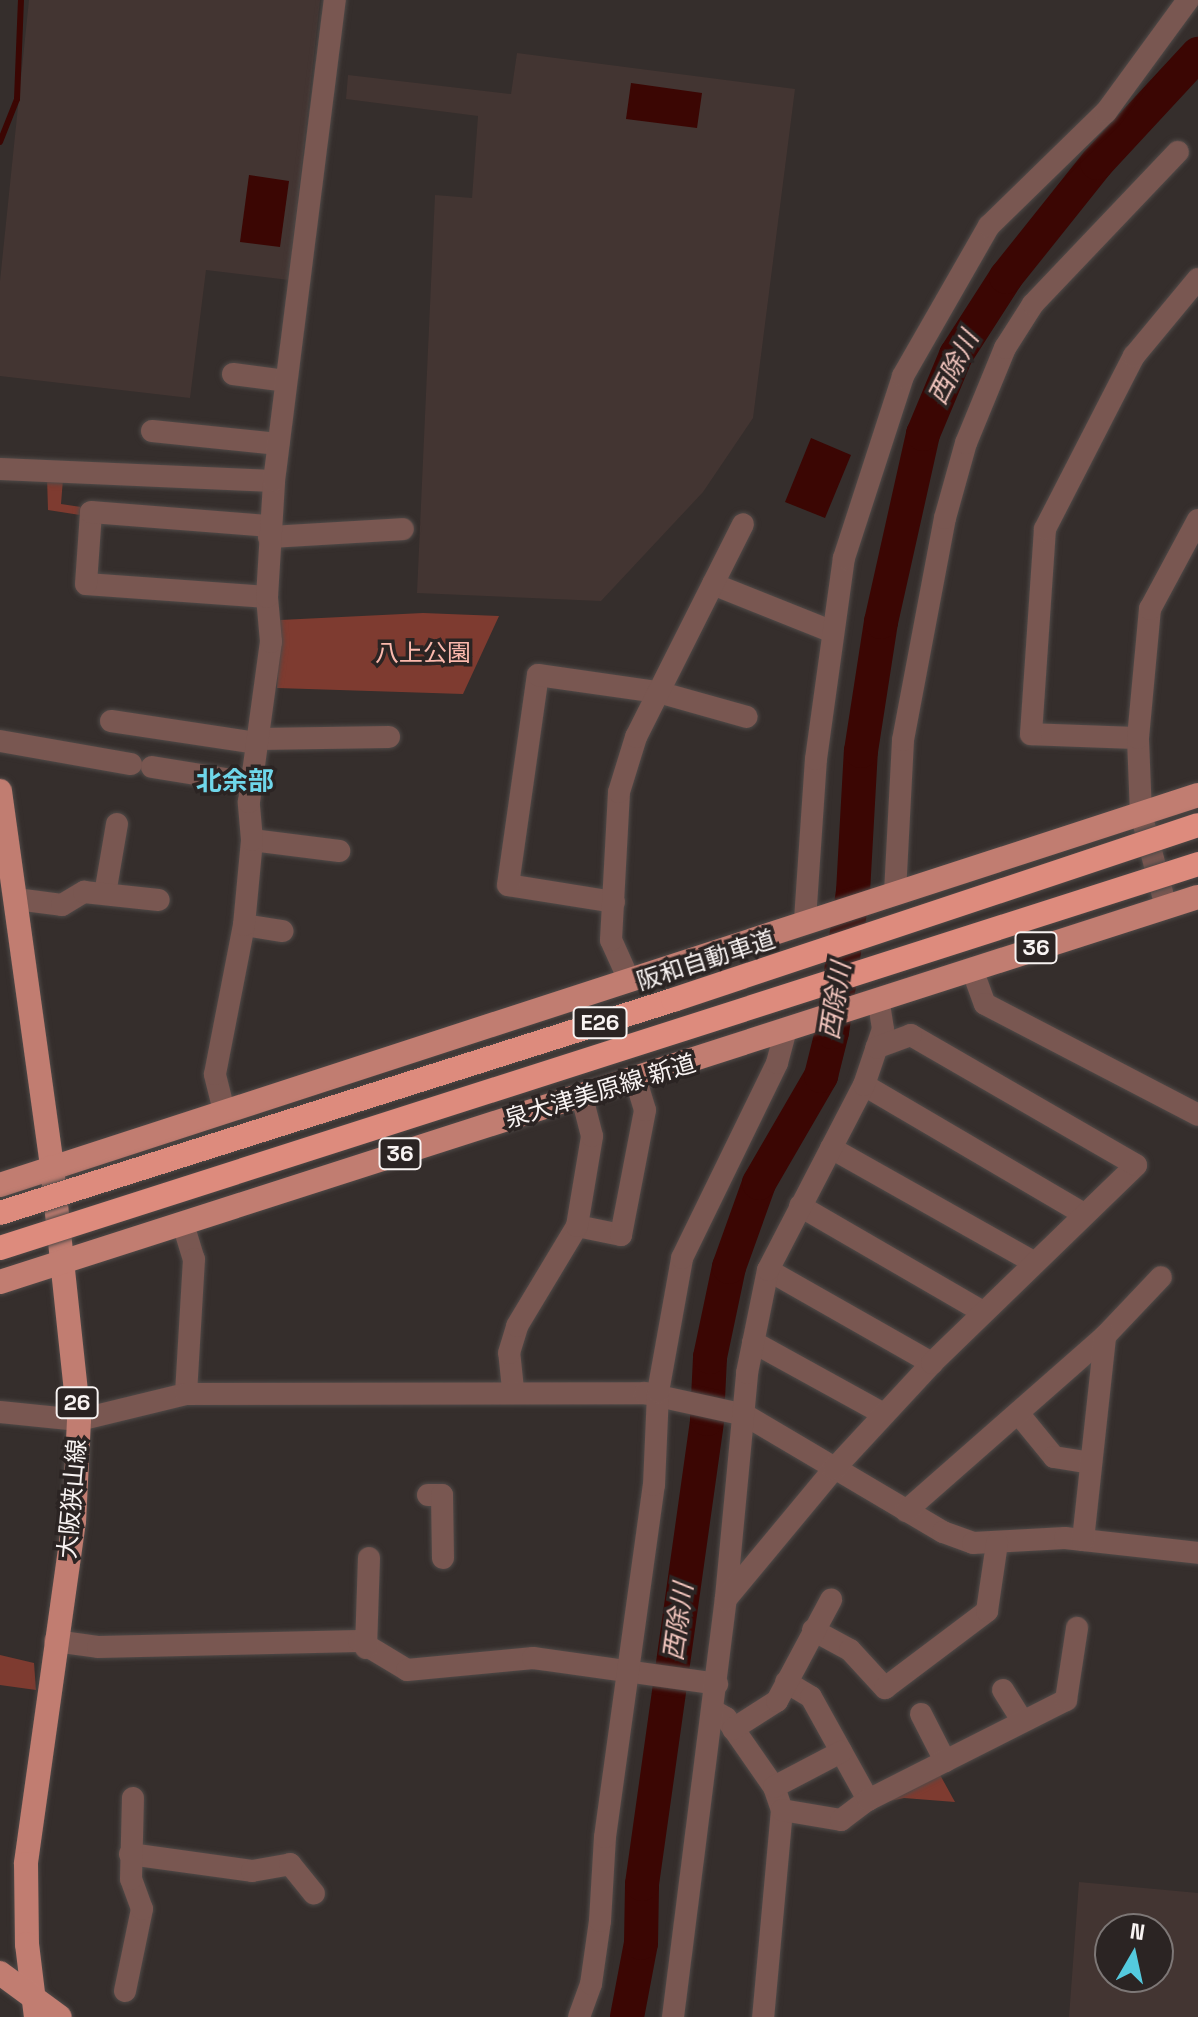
<!DOCTYPE html>
<html>
<head>
<meta charset="utf-8">
<style>
  body { margin:0 }
  #map { position:relative; width:1198px; height:2017px; overflow:hidden; background:#352e2c; font-family:"Space Grotesk","Noto Sans JP",sans-serif }
  div>[style] { position:absolute }
  .built>* { inset:0; background:#433532 }
  .green>* { inset:0; background:#7e3b30 }
  .water>* { inset:0; background:#3b0603 }
  .stream>* { height:6px; margin:-3px; padding:0 3px; transform-origin:3px; border-radius:3px; background:#3b0603 }
  .river>* { height:34px; margin:-17px; padding:0 17px; transform-origin:17px; border-radius:17px; background:#3b0603 }
  .roads { filter:drop-shadow(0 0 2px #504a48) drop-shadow(0 0 2px #504a48) }
  .minor>* { height:22px; margin:-11px; padding:0 11px; transform-origin:11px; border-radius:11px; background:#795751 }
  .primary>* { height:24px; margin:-12px; padding:0 12px; transform-origin:12px; border-radius:12px; background:#c17d71 }
  .bridges { filter:drop-shadow(0 0 2px #504a48) drop-shadow(0 0 2px #504a48) }
  .motorway-bridge>* { height:24px; margin:-12px; padding:0 12px; transform-origin:12px; border-radius:12px; background:#dd8b7d }
  span { translate:-50% -50%; white-space:nowrap; text-align:center; line-height:1.15; -webkit-text-stroke:7px #2b2423; paint-order:stroke }
  .shield-label span { padding:2px 6px; background:#2b2423; border:2px solid; border-radius:6px; -webkit-text-stroke-width:0 }
  .shield-label { font-size:22px; color:#f8f3f2; font-weight:700 }
  .park-label { font-size:24px; color:#fbb9ad }
  .street-label { font-size:24px; color:#f8f3f2 }
  .water-label { font-size:26px; color:#f2c5bd; font-style:italic }
  .neighbourhood-label { font-size:26px; color:#6fd7ea; font-weight:700 }
  .north { position:absolute; left:1094px; top:1913px; width:80px; height:80px; box-sizing:border-box; background:#2b2423; border:2px solid #7d7776; border-radius:50%; rotate:9deg; font-size:22px; font-weight:700; line-height:32px; text-align:center; color:#f8f3f2 }
  .north::after { content:''; display:block; margin:auto; width:28px; height:36px; background:#54cade; clip-path:polygon(50% 0,100% 100%,50% 72%,0 100%) }
</style>
</head>
<body>
<div id="map">
  <div class="built">
    <div style="clip-path:polygon(29px 0,320px 0,289px 280px,206px 270px,190px 398px,0 376px,0 281px)"></div>
    <div style="clip-path:polygon(517px 53px,795px 89px,753px 418px,703px 492px,601px 601px,417px 593px,435px 195px,472px 198px,478px 116px,346px 99px,348px 75px,511px 94px)"></div>
    <div style="clip-path:polygon(evenodd,1079px 1882px,1198px 1893px,1198px 2017px,1069px 2017px,1079px 1882px,1110px 1929px,1158px 1929px,1158px 1977px,1110px 1977px,1110px 1929px)"></div>
  </div>
  <div class="green">
    <div style="clip-path:polygon(47px 477px,63px 479px,61px 504px,81px 507px,80px 515px,48px 510px)"></div>
    <div style="clip-path:polygon(423px 613px,499px 616px,463px 694px,277px 688px,280px 620px)"></div>
    <div style="clip-path:polygon(0 1655px,34px 1663px,36px 1690px,0 1685px)"></div>
    <div style="clip-path:polygon(939px 1773px,955px 1802px,904px 1798px,885px 1802px)"></div>
  </div>
  <div class="water">
    <div style="clip-path:polygon(631px 83px,702px 93px,697px 128px,626px 119px)"></div>
    <div style="clip-path:polygon(249px 175px,289px 181px,280px 247px,240px 242px)"></div>
    <div style="clip-path:polygon(811px 438px,851px 455px,825px 518px,785px 502px)"></div>
  </div>
  <div class="stream">
    <div style="left:0;top:142px;width:46px;rotate:-68.4deg"></div>
    <div style="left:17px;top:99px;width:99px;rotate:-87.7deg"></div>
  </div>
  <div class="river">
    <div style="left:627px;top:2017px;width:75px;rotate:-79.3deg"></div>
    <div style="left:641px;top:1943px;width:59px;rotate:-89deg"></div>
    <div style="left:642px;top:1884px;width:470px;rotate:-82deg"></div>
    <div style="left:707px;top:1419px;width:62px;rotate:-87.2deg"></div>
    <div style="left:710px;top:1357px;width:92px;rotate:-78.1deg"></div>
    <div style="left:729px;top:1267px;width:89px;rotate:-70.3deg"></div>
    <div style="left:759px;top:1183px;width:124px;rotate:-59.9deg"></div>
    <div style="left:821px;top:1076px;width:45px;rotate:-76deg"></div>
    <div style="left:832px;top:1032px;width:142px;rotate:-81.5deg"></div>
    <div style="left:853px;top:892px;width:141px;rotate:-86.8deg"></div>
    <div style="left:861px;top:751px;width:131px;rotate:-81.2deg"></div>
    <div style="left:881px;top:622px;width:193px;rotate:-77.4deg"></div>
    <div style="left:923px;top:434px;width:86px;rotate:-67.3deg"></div>
    <div style="left:956px;top:355px;width:93px;rotate:-57.3deg"></div>
    <div style="left:1006px;top:277px;width:146px;rotate:-51.4deg"></div>
    <div style="left:1097px;top:163px;width:149px;rotate:-47.2deg"></div>
  </div>
  <div class="roads">
    <div class="minor">
      <div style="left:233px;top:374px;width:53px;rotate:7.5deg"></div>
      <div style="left:152px;top:431px;width:127px;rotate:5.9deg"></div>
      <div style="left:0;top:469px;width:274px;rotate:2.5deg"></div>
      <div style="left:269px;top:537px;width:134px;rotate:-3.4deg"></div>
      <div style="left:713px;top:584px;width:129px;rotate:21.8deg"></div>
      <div style="left:267px;top:597px;width:181px;rotate:-175.9deg"></div>
      <div style="left:86px;top:584px;width:72px;rotate:-86deg"></div>
      <div style="left:91px;top:512px;width:180px;rotate:4.5deg"></div>
      <div style="left:111px;top:721px;width:148px;rotate:8.6deg"></div>
      <div style="left:1138px;top:738px;width:107px;rotate:-177.9deg"></div>
      <div style="left:1031px;top:734px;width:205px;rotate:-86.1deg"></div>
      <div style="left:1045px;top:529px;width:195px;rotate:-62.8deg"></div>
      <div style="left:1134px;top:356px;width:100px;rotate:-50.3deg"></div>
      <div style="left:258px;top:739px;width:131px;rotate:-0.9deg"></div>
      <div style="left:0;top:741px;width:133px;rotate:10deg"></div>
      <div style="left:152px;top:767px;width:100px;rotate:9.2deg"></div>
      <div style="left:252px;top:840px;width:88px;rotate:7.2deg"></div>
      <div style="left:895px;top:893px;width:153px;rotate:-87deg"></div>
      <div style="left:903px;top:740px;width:226px;rotate:-79.3deg"></div>
      <div style="left:945px;top:518px;width:78px;rotate:-74.4deg"></div>
      <div style="left:966px;top:443px;width:103px;rotate:-67.7deg"></div>
      <div style="left:1005px;top:348px;width:52px;rotate:-57.5deg"></div>
      <div style="left:1033px;top:304px;width:210px;rotate:-46.4deg"></div>
      <div style="left:105px;top:894px;width:71px;rotate:-80.3deg"></div>
      <div style="left:16px;top:899px;width:46px;rotate:7.4deg"></div>
      <div style="left:62px;top:905px;width:26px;rotate:-31deg"></div>
      <div style="left:84px;top:892px;width:75px;rotate:6.1deg"></div>
      <div style="left:614px;top:902px;width:107px;rotate:-170.9deg"></div>
      <div style="left:508px;top:885px;width:212px;rotate:-81.9deg"></div>
      <div style="left:538px;top:675px;width:121px;rotate:8.1deg"></div>
      <div style="left:658px;top:692px;width:92px;rotate:15.7deg"></div>
      <div style="left:1166px;top:907px;width:96px;rotate:-105deg"></div>
      <div style="left:1141px;top:814px;width:76px;rotate:-92.3deg"></div>
      <div style="left:1138px;top:738px;width:130px;rotate:-84.7deg"></div>
      <div style="left:1150px;top:609px;width:101px;rotate:-61.7deg"></div>
      <div style="left:805px;top:920px;width:161px;rotate:-86.1deg"></div>
      <div style="left:816px;top:759px;width:203px;rotate:-82.1deg"></div>
      <div style="left:844px;top:558px;width:191px;rotate:-72deg"></div>
      <div style="left:903px;top:376px;width:173px;rotate:-60.2deg"></div>
      <div style="left:989px;top:226px;width:163px;rotate:-44.3deg"></div>
      <div style="left:1106px;top:112px;width:139px;rotate:-53.8deg"></div>
      <div style="left:244px;top:925px;width:39px;rotate:9deg"></div>
      <div style="left:972px;top:969px;width:37px;rotate:70deg"></div>
      <div style="left:985px;top:1004px;width:240px;rotate:27.5deg"></div>
      <div style="left:629px;top:980px;width:44px;rotate:-114.2deg"></div>
      <div style="left:611px;top:940px;width:148px;rotate:-86.9deg"></div>
      <div style="left:619px;top:792px;width:58px;rotate:-72.8deg"></div>
      <div style="left:636px;top:737px;width:238px;rotate:-63.3deg"></div>
      <div style="left:864px;top:1085px;width:255px;rotate:30.4deg"></div>
      <div style="left:224px;top:1111px;width:38px;rotate:-104deg"></div>
      <div style="left:215px;top:1074px;width:152px;rotate:-79deg"></div>
      <div style="left:244px;top:925px;width:85px;rotate:-84.6deg"></div>
      <div style="left:252px;top:840px;width:38px;rotate:-95deg"></div>
      <div style="left:249px;top:802px;width:162px;rotate:-82.2deg"></div>
      <div style="left:271px;top:642px;width:45px;rotate:-95.1deg"></div>
      <div style="left:267px;top:597px;width:116px;rotate:-86.5deg"></div>
      <div style="left:274px;top:481px;width:485px;rotate:-82.8deg"></div>
      <div style="left:831px;top:1148px;width:232px;rotate:29.4deg"></div>
      <div style="left:800px;top:1206px;width:211px;rotate:30.1deg"></div>
      <div style="left:183px;top:1224px;width:37px;rotate:73deg"></div>
      <div style="left:194px;top:1259px;width:135px;rotate:93.4deg"></div>
      <div style="left:577px;top:1226px;width:45px;rotate:11.6deg"></div>
      <div style="left:621px;top:1235px;width:127px;rotate:-79.1deg"></div>
      <div style="left:645px;top:1110px;width:31px;rotate:-107deg"></div>
      <div style="left:768px;top:1270px;width:189px;rotate:29.6deg"></div>
      <div style="left:753px;top:1342px;width:149px;rotate:28.8deg"></div>
      <div style="left:513px;top:1389px;width:36px;rotate:-96deg"></div>
      <div style="left:509px;top:1353px;width:28px;rotate:-73deg"></div>
      <div style="left:517px;top:1326px;width:117px;rotate:-59deg"></div>
      <div style="left:577px;top:1226px;width:91px;rotate:-80.5deg"></div>
      <div style="left:592px;top:1136px;width:40px;rotate:-104.4deg"></div>
      <div style="left:0;top:1412px;width:79px;rotate:5.8deg"></div>
      <div style="left:79px;top:1420px;width:110px;rotate:-13.7deg"></div>
      <div style="left:186px;top:1394px;width:459px;rotate:-0.1deg"></div>
      <div style="left:645px;top:1393px;width:102px;rotate:12.4deg"></div>
      <div style="left:745px;top:1415px;width:230px;rotate:30.6deg"></div>
      <div style="left:943px;top:1532px;width:32px;rotate:20deg"></div>
      <div style="left:973px;top:1543px;width:92px;rotate:-3.1deg"></div>
      <div style="left:1065px;top:1538px;width:134px;rotate:6.4deg"></div>
      <div style="left:1018px;top:1413px;width:57px;rotate:50.7deg"></div>
      <div style="left:1054px;top:1457px;width:37px;rotate:9deg"></div>
      <div style="left:428px;top:1495px;width:14px"></div>
      <div style="left:442px;top:1495px;width:63px;rotate:89.1deg"></div>
      <div style="left:906px;top:1511px;width:265px;rotate:-41.3deg"></div>
      <div style="left:1105px;top:1336px;width:81px;rotate:-46.5deg"></div>
      <div style="left:1083px;top:1540px;width:205px;rotate:-83.8deg"></div>
      <div style="left:726px;top:1597px;width:225px;rotate:-84.6deg"></div>
      <div style="left:747px;top:1373px;width:105px;rotate:-78.5deg"></div>
      <div style="left:768px;top:1270px;width:208px;rotate:-62.6deg"></div>
      <div style="left:864px;top:1085px;width:59px;rotate:-71.3deg"></div>
      <div style="left:883px;top:1029px;width:30px;rotate:-99deg"></div>
      <div style="left:813px;top:1630px;width:42px;rotate:28.4deg"></div>
      <div style="left:850px;top:1650px;width:52px;rotate:47.4deg"></div>
      <div style="left:885px;top:1688px;width:128px;rotate:-37deg"></div>
      <div style="left:987px;top:1611px;width:69px;rotate:-81.6deg"></div>
      <div style="left:55px;top:1641px;width:43px;rotate:7.9deg"></div>
      <div style="left:98px;top:1647px;width:261px;rotate:-1.3deg"></div>
      <div style="left:359px;top:1641px;width:56px;rotate:31.1deg"></div>
      <div style="left:407px;top:1670px;width:127px;rotate:-5.4deg"></div>
      <div style="left:533px;top:1658px;width:186px;rotate:8deg"></div>
      <div style="left:366px;top:1648px;width:90px;rotate:-88.1deg"></div>
      <div style="left:786px;top:1682px;width:29px;rotate:31deg"></div>
      <div style="left:811px;top:1697px;width:118px;rotate:61deg"></div>
      <div style="left:1003px;top:1690px;width:36px;rotate:58deg"></div>
      <div style="left:714px;top:1711px;width:14px;rotate:30deg"></div>
      <div style="left:726px;top:1718px;width:84px;rotate:55.2deg"></div>
      <div style="left:774px;top:1787px;width:24px;rotate:71deg"></div>
      <div style="left:782px;top:1810px;width:208px;rotate:95.2deg"></div>
      <div style="left:921px;top:1714px;width:53px;rotate:62.9deg"></div>
      <div style="left:733px;top:1729px;width:52px;rotate:-32.5deg"></div>
      <div style="left:777px;top:1701px;width:115px;rotate:-61.9deg"></div>
      <div style="left:774px;top:1787px;width:76px;rotate:-27.6deg"></div>
      <div style="left:782px;top:1810px;width:60px;rotate:9.6deg"></div>
      <div style="left:841px;top:1820px;width:34px;rotate:-37deg"></div>
      <div style="left:868px;top:1800px;width:222px;rotate:-26.8deg"></div>
      <div style="left:1066px;top:1700px;width:73px;rotate:-81.3deg"></div>
      <div style="left:130px;top:1854px;width:123px;rotate:7.9deg"></div>
      <div style="left:252px;top:1871px;width:39px;rotate:-10deg"></div>
      <div style="left:290px;top:1864px;width:38px;rotate:51deg"></div>
      <div style="left:125px;top:1991px;width:84px;rotate:-78.3deg"></div>
      <div style="left:142px;top:1909px;width:32px;rotate:-110deg"></div>
      <div style="left:131px;top:1879px;width:81px;rotate:-88.6deg"></div>
      <div style="left:579px;top:2017px;width:35px;rotate:-70deg"></div>
      <div style="left:591px;top:1984px;width:64px;rotate:-81.9deg"></div>
      <div style="left:600px;top:1921px;width:84px;rotate:-86.6deg"></div>
      <div style="left:605px;top:1837px;width:355px;rotate:-82.1deg"></div>
      <div style="left:654px;top:1485px;width:93px;rotate:-87.5deg"></div>
      <div style="left:658px;top:1392px;width:136px;rotate:-79.8deg"></div>
      <div style="left:682px;top:1258px;width:217px;rotate:-64deg"></div>
      <div style="left:777px;top:1063px;width:34px;rotate:-75deg"></div>
      <div style="left:673px;top:2017px;width:421px;rotate:-82.8deg"></div>
      <div style="left:726px;top:1599px;width:169px;rotate:-50.3deg"></div>
      <div style="left:834px;top:1469px;width:144px;rotate:-47.2deg"></div>
      <div style="left:932px;top:1363px;width:284px;rotate:-44.1deg"></div>
      <div style="left:1136px;top:1165px;width:260px;rotate:-150deg"></div>
      <div style="left:911px;top:1035px;width:37px;rotate:160deg"></div>
    </div>
    <div class="primary">
      <div style="left:0;top:791px;width:380px;rotate:82.1deg"></div>
      <div style="left:52px;top:1167px;width:254px;rotate:83.9deg"></div>
      <div style="left:79px;top:1420px;width:101px;rotate:92.8deg"></div>
      <div style="left:74px;top:1521px;width:346px;rotate:98deg"></div>
      <div style="left:26px;top:1864px;width:80px;rotate:89.3deg"></div>
      <div style="left:27px;top:1944px;width:74px;rotate:83deg"></div>
      <div style="left:0;top:1185px;width:1260px;rotate:-18.03deg"></div>
      <div style="left:0;top:1282px;width:1258px;rotate:-17.82deg"></div>
      <div style="left:0;top:1973px;width:74px;rotate:36.3deg"></div>
    </div>
  </div>
  <div class="bridges">
    <div class="motorway-bridge">
      <div style="left:0;top:1213px;width:706px;rotate:-17.56deg"></div>
      <div style="left:673px;top:1000px;width:553px;rotate:-18.43deg"></div>
      <div style="left:0;top:1248px;width:1258px;rotate:-17.77deg"></div>
    </div>
  </div>
  <div class="shield-label">
    <span style="left:1036px;top:948px">36</span>
    <span style="left:600px;top:1023px">E26</span>
    <span style="left:400px;top:1154px">36</span>
    <span style="left:77px;top:1403px">26</span>
  </div>
  <div class="park-label">
    <span style="left:423px;top:653px">八上公園</span>
  </div>
  <div class="street-label">
    <span style="left:706px;top:960px;rotate:-18deg">阪和自動車道</span>
    <span style="left:600px;top:1091px;rotate:-17deg">泉大津美原線 新道</span>
    <span style="left:72px;top:1499px;rotate:-85deg">大阪狭山線</span>
  </div>
  <div class="water-label">
    <span style="left:954px;top:368px;rotate:-63deg">西除川</span>
    <span style="left:836px;top:1001px;rotate:-81deg">西除川</span>
    <span style="left:679px;top:1622px;rotate:-82deg">西除川</span>
  </div>
  <div class="neighbourhood-label">
    <span style="left:235px;top:782px">北余部</span>
  </div>
  <div class="north">N</div>
</div>
</body>
</html>
